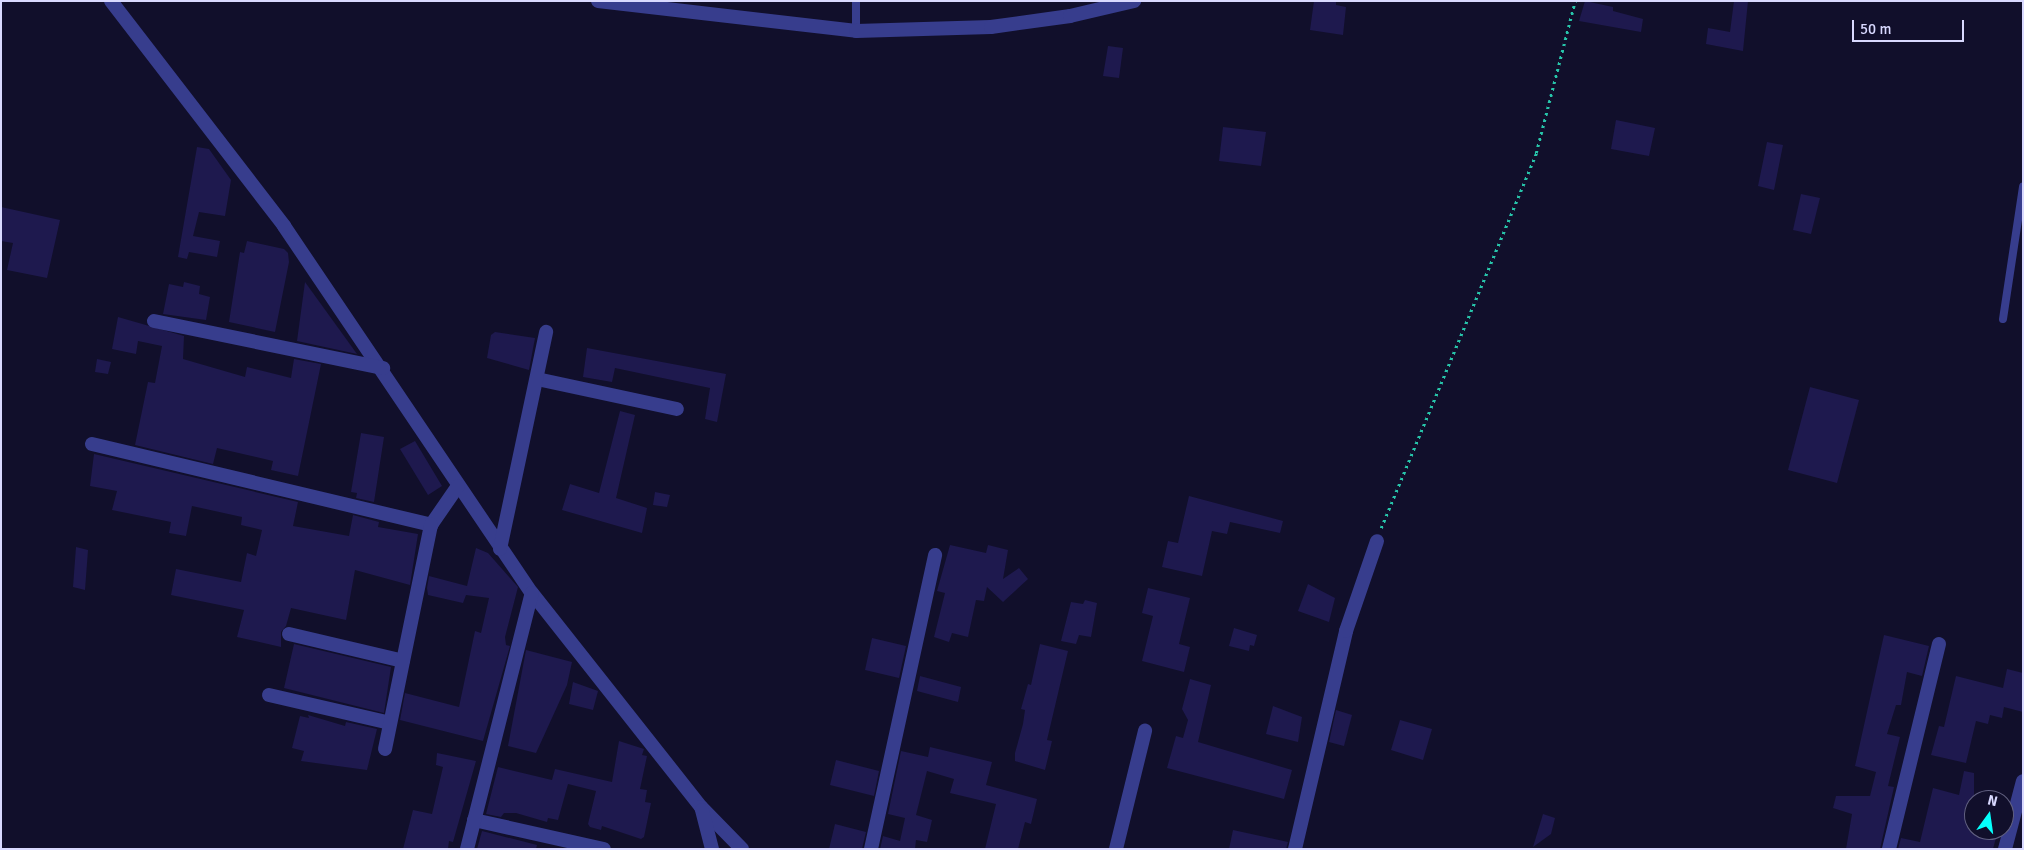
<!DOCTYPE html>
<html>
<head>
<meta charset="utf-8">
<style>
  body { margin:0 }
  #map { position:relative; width:2024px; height:850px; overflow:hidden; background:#110f2b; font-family:Signika,sans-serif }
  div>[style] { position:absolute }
  .building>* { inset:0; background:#1e194e }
  .path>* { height:2.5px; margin-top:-1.25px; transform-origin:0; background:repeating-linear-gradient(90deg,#27c5aa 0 2.5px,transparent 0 6.5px) }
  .service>* { height:8px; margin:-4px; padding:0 4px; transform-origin:4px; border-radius:4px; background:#373d8d }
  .minor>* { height:14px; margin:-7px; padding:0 7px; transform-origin:7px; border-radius:7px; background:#373d8d }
  .tertiary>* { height:14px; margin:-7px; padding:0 7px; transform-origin:7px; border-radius:7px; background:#373d8d }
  span { translate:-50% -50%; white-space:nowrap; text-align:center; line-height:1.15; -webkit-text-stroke:4px #110f2b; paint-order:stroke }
  .frame { position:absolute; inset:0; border:2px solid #d9d9ff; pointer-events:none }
  .north { position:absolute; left:1964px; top:790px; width:50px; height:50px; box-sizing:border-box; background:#110f2b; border:1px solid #616080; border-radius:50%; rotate:14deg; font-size:14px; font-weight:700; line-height:20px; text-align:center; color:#d9d9ff }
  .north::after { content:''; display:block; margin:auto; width:18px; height:22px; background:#05fffc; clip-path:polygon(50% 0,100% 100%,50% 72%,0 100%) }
  .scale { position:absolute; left:1852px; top:20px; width:112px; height:22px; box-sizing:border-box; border:2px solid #d9d9ff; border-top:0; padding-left:6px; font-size:15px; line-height:18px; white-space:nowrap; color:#d9d9ff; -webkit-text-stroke:4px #110f2b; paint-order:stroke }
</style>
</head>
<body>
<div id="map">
  <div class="building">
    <div style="clip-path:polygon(1314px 1px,1336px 1px,1336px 5px,1346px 7px,1343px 35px,1310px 30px)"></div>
    <div style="clip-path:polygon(1585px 1px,1613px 7px,1613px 11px,1643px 19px,1641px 32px,1579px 21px)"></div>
    <div style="clip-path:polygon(1734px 1px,1748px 1px,1743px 51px,1706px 44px,1708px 28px,1730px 32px)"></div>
    <div style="clip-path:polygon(1108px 46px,1123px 48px,1119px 78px,1103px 76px)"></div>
    <div style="clip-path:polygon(1616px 120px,1655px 128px,1649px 156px,1611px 149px)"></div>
    <div style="clip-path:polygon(1223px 127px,1266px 132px,1261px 166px,1219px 161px)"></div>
    <div style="clip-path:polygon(1767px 142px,1783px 145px,1774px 190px,1758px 186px)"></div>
    <div style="clip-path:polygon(197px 147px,209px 149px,231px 180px,225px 216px,199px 212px,193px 236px,220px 241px,217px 257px,189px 252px,187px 259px,178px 257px)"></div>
    <div style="clip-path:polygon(1801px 194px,1820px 198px,1811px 234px,1793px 230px)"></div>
    <div style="clip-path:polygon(1px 207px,60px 220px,47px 278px,7px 270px,13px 243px,1px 241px)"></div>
    <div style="clip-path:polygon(247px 241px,284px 249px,288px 253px,289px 262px,275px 332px,229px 322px,240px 252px,244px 253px)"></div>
    <div style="clip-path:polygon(184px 282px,200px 286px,199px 294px,210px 297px,206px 320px,163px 314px,169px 284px,183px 287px)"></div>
    <div style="clip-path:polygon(305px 282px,357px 354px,297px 341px)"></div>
    <div style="clip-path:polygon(118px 317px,184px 336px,183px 359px,245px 377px,247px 367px,291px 378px,294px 359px,321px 364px,298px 476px,271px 470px,273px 461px,217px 448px,213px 464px,135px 445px,148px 382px,155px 383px,162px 346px,138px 341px,136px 354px,112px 349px)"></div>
    <div style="clip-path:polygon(495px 332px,535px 338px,529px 370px,487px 358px,491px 335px)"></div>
    <div style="clip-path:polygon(587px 348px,726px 374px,717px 422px,705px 419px,710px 388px,615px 368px,612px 382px,583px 377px)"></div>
    <div style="clip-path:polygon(97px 359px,111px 362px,108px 374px,95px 372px)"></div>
    <div style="clip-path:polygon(1810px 387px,1859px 400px,1837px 483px,1788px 470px)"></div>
    <div style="clip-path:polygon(620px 411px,635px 415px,616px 498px,647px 508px,642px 533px,562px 510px,570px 484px,599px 493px)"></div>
    <div style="clip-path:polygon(361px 433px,384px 437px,374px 502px,356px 498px,357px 493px,351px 492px)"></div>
    <div style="clip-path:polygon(415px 441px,442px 486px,428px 495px,400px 449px)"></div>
    <div style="clip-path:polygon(94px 454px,298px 502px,293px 526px,349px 536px,353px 515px,379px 522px,378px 527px,418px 534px,410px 585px,355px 570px,346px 620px,291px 608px,286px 626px,281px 632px,281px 647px,237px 637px,244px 610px,171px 595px,176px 569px,241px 582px,247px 553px,256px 556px,262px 530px,241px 525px,242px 517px,192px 506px,186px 536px,169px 533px,171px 522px,112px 510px,117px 491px,90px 486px)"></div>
    <div style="clip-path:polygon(655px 492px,670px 495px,667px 507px,653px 505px)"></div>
    <div style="clip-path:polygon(1189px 496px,1283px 521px,1280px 533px,1230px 522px,1227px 534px,1212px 531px,1202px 576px,1162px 567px,1168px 541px,1178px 543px)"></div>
    <div style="clip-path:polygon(950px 545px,986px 553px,988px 545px,1008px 550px,1003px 579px,1019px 568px,1028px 579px,1003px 602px,987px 587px,984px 601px,976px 600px,968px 637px,952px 633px,949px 642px,934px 637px,945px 593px,937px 591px)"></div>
    <div style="clip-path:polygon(76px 547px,88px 550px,85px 590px,73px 587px)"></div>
    <div style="clip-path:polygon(476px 548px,488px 553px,518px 587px,505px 637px,506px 645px,510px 646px,483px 741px,400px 720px,405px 693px,459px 707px,475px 631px,481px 633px,489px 598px,466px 595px,463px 603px,428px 595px,427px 588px,429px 576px,467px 586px)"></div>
    <div style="clip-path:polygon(1308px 584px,1335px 598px,1329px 622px,1298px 611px)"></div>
    <div style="clip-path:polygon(1148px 588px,1190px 598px,1179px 644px,1190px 647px,1184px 672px,1142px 661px,1153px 616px,1142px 613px)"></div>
    <div style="clip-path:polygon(1085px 600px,1097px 603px,1091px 637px,1079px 635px,1076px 644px,1061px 641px,1071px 602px,1083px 604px)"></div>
    <div style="clip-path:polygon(1234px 628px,1257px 635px,1254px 646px,1250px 645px,1249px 651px,1229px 646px)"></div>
    <div style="clip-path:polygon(1884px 635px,1929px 646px,1922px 676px,1907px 672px,1901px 705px,1896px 705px,1887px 734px,1900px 737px,1888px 786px,1894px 787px,1880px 849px,1846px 849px,1852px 814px,1833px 808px,1836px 796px,1870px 796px,1876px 772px,1855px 766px)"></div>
    <div style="clip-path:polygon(872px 638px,906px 646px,899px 678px,865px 670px)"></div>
    <div style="clip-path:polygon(294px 644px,391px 667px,384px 713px,284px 688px)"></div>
    <div style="clip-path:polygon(1040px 644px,1068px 651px,1047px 740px,1052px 741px,1045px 770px,1015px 761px,1015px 753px,1023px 724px,1025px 710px,1021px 709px,1028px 684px,1031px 685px)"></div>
    <div style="clip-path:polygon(526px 650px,572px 662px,567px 685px,536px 753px,508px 746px)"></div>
    <div style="clip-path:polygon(2007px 669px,2023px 673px,2023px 712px,2004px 707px,2002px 718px,1990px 715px,1988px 724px,1976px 721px,1966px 763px,1931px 755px,1939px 726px,1944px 727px,1956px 676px,2003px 688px)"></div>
    <div style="clip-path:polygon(920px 676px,961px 687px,958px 702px,917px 691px)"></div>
    <div style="clip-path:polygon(1190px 679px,1211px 685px,1198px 742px,1292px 770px,1284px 799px,1167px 768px,1176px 736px,1183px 738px,1188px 720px,1182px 709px)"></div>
    <div style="clip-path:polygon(573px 682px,598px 691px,593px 710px,569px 704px)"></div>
    <div style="clip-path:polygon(1273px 706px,1302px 717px,1298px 742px,1266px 734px)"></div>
    <div style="clip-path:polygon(1336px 710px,1352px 715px,1344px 746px,1329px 742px)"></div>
    <div style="clip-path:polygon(308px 715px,345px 726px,346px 722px,377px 729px,367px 770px,301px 761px,304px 751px,292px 748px,300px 716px,309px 718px)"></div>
    <div style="clip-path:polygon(1400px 720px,1432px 729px,1423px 760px,1391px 750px)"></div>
    <div style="clip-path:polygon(619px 741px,644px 749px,642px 755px,647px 756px,640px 789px,647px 790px,645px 802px,651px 803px,644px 837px,641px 839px,602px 826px,601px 830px,590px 827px,588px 824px,596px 791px,568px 784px,558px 820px,548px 818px,547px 822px,516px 813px,504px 813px,501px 817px,486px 814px,498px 767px,552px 780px,555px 769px,612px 782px)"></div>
    <div style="clip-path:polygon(930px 747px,992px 762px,986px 785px,1037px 799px,1031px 824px,1025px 822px,1018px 849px,985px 849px,996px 804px,950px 793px,954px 779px,927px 771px,916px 815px,932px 820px,927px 842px,916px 840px,915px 849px,880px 849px,883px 836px,900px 841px,905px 818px,888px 814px,901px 751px,928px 757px)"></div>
    <div style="clip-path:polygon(437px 753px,476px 761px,453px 842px,449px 841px,448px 849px,403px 849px,413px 810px,432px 814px,443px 767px,436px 765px)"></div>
    <div style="clip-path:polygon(836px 760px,879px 771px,874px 796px,830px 785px)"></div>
    <div style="clip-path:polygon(1964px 771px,1974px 773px,1974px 830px,1998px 830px,1993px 849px,1898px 849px,1901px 838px,1920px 842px,1933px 788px,1959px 795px)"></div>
    <div style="clip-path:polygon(1543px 814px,1555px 818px,1551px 834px,1533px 847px)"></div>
    <div style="clip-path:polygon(835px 824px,866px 832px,862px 849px,829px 849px)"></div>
    <div style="clip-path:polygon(1233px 830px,1288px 842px,1286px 849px,1229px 849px)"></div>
    <div style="clip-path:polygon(482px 831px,537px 845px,536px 849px,477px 849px)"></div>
  </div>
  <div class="path">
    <div style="left:1381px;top:528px;width:406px;rotate:-67.5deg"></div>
    <div style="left:1536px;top:153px;width:157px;rotate:-75.6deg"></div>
  </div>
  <div class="service">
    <div style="left:856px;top:31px;width:30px;rotate:-90deg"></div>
    <div style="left:2003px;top:319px;width:134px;rotate:-81.4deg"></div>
  </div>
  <div class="minor">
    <div style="left:111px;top:1px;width:284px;rotate:52.4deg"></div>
    <div style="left:284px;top:226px;width:443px;rotate:56deg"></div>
    <div style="left:532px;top:593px;width:273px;rotate:51.7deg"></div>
    <div style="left:701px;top:807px;width:59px;rotate:45.7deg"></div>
    <div style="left:154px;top:321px;width:234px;rotate:11.6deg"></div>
    <div style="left:537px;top:379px;width:143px;rotate:12.1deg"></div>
    <div style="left:92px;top:444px;width:349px;rotate:13.4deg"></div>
    <div style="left:431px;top:525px;width:47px;rotate:-55.3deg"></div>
    <div style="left:500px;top:549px;width:222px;rotate:-78deg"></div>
    <div style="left:289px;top:634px;width:117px;rotate:13.3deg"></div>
    <div style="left:269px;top:695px;width:124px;rotate:13deg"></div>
    <div style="left:385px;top:749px;width:229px;rotate:-78.4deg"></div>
    <div style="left:702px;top:810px;width:40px;rotate:75.6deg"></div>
    <div style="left:474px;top:820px;width:133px;rotate:12.6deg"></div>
    <div style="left:467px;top:849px;width:264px;rotate:-75.8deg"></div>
    <div style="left:871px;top:849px;width:301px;rotate:-77.7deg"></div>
    <div style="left:1116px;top:849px;width:122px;rotate:-76.2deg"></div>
    <div style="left:1295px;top:849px;width:224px;rotate:-76.8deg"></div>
    <div style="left:1346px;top:631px;width:95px;rotate:-71deg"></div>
    <div style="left:1889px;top:849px;width:211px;rotate:-76.3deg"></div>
    <div style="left:2005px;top:849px;width:70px;rotate:-75.2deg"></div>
  </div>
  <div class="tertiary">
    <div style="left:598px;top:1px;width:260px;rotate:6.6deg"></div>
    <div style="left:856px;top:31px;width:135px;rotate:-1.7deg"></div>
    <div style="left:991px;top:27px;width:80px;rotate:-7.9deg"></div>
    <div style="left:1070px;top:16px;width:66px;rotate:-13.2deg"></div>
  </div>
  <div class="frame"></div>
  <div class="north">N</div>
  <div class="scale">50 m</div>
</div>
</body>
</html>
